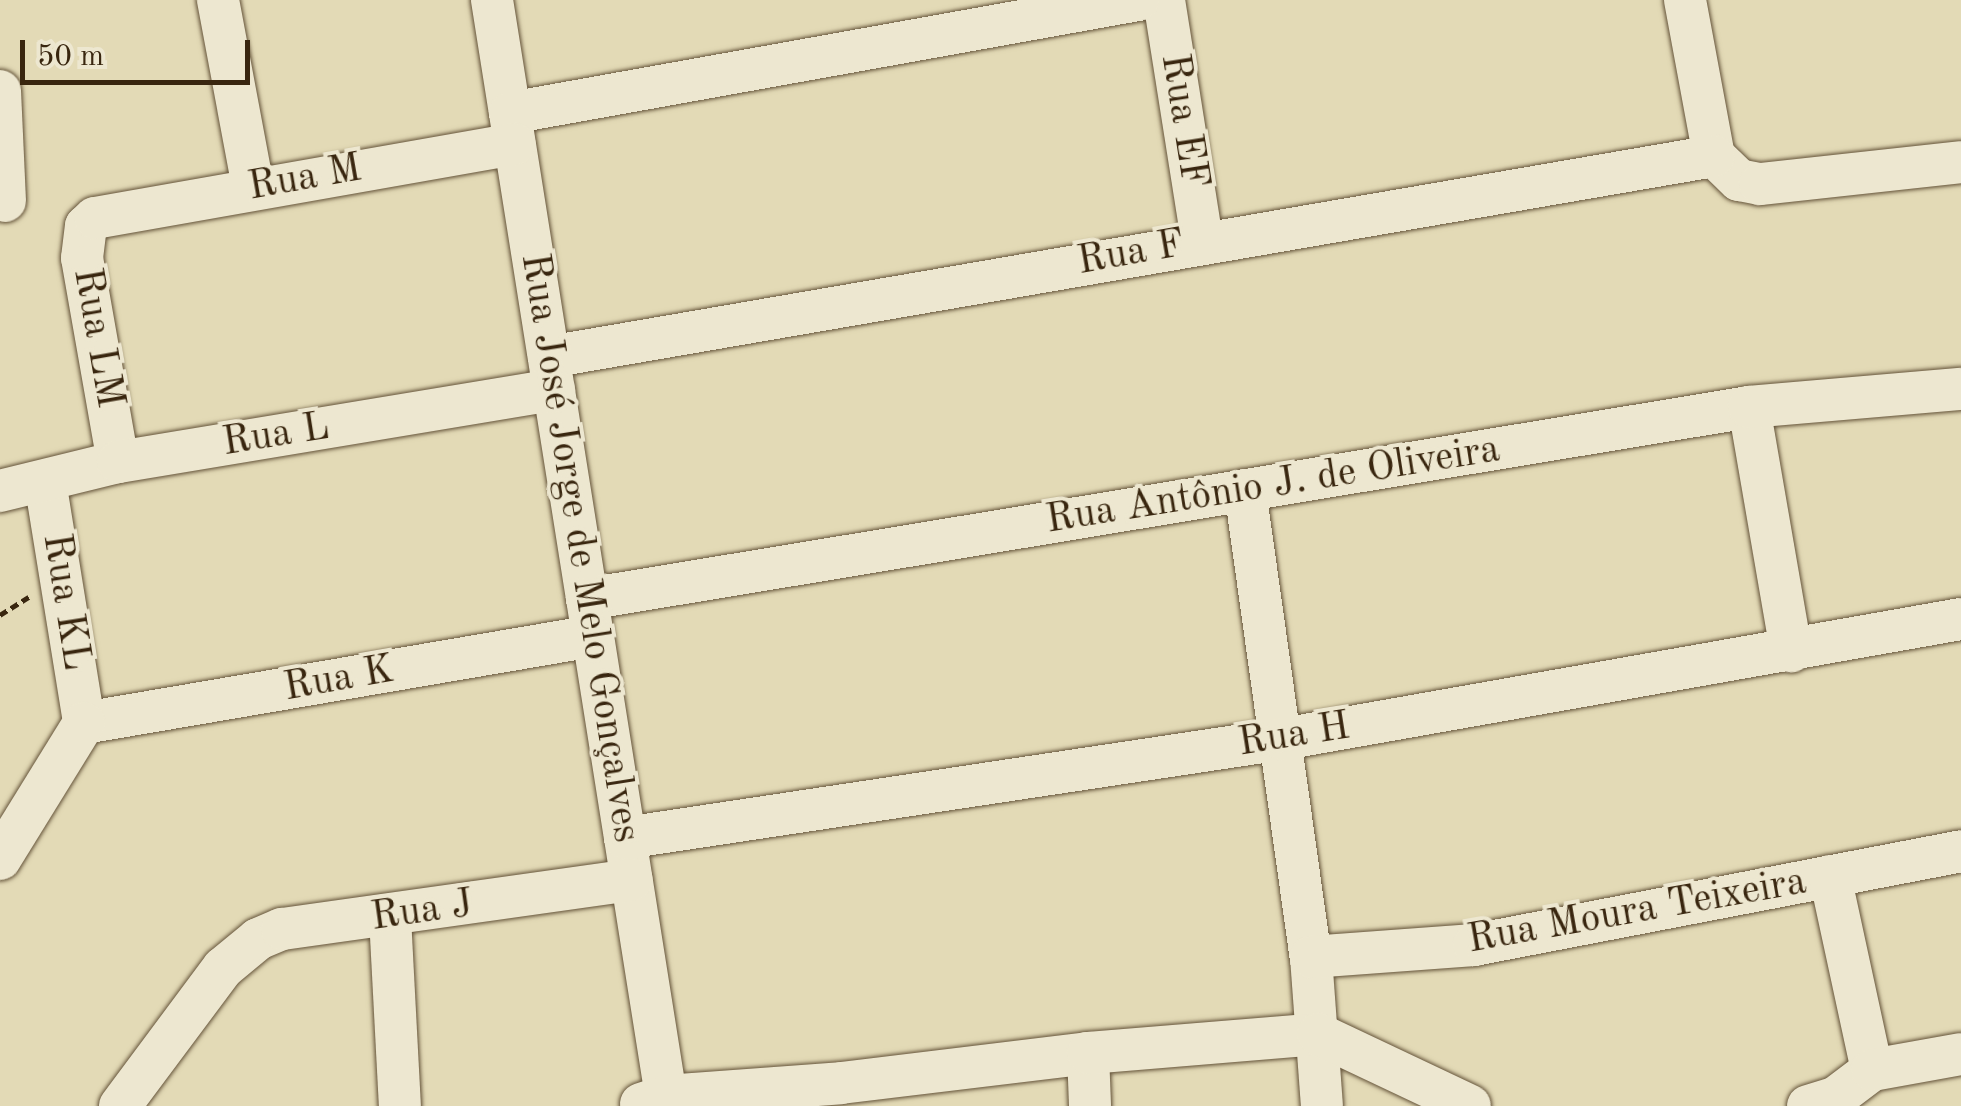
<!DOCTYPE html>
<html>
<head>
<meta charset="utf-8">
<style>
  body { margin:0 }
  #map { position:relative; width:1961px; height:1106px; overflow:hidden; background:#e3dab6; font-family:"Old Standard TT",serif }
  div>[style] { position:absolute }
  .path>* { height:5px; margin-top:-2.5px; transform-origin:0; background:repeating-linear-gradient(90deg,#39260f 0 8px,transparent 0 13px) }
  .roads { filter:drop-shadow(0 0 2px #645339) drop-shadow(0 0 2px #645339) }
  .minor>* { height:42px; margin:-21px; padding:0 21px; transform-origin:21px; border-radius:21px; background:#ede7d0 }
  span { translate:-50% -50%; white-space:nowrap; text-align:center; line-height:1.15; -webkit-text-stroke:8px #ede7d0; paint-order:stroke }
  .street-label { font-size:40px; color:#39260f }
  .scale { position:absolute; left:20px; top:40px; width:230px; height:45px; box-sizing:border-box; border:5px solid #39260f; border-top:0; padding-left:12px; font-size:30px; line-height:35px; white-space:nowrap; color:#39260f; -webkit-text-stroke:8px #ede7d0; paint-order:stroke }
</style>
</head>
<body>
<div id="map">
  <div class="path">
    <div style="left:0;top:615px;width:34px;rotate:-32deg"></div>
  </div>
  <div class="roads">
    <div class="minor">
      <div style="left:218px;top:0;width:190px;rotate:79.4deg"></div>
      <div style="left:492px;top:0;width:1110px;rotate:80.98deg"></div>
      <div style="left:1164px;top:0;width:244px;rotate:81deg"></div>
      <div style="left:1685px;top:0;width:159px;rotate:79.5deg"></div>
      <div style="left:0;top:91px;width:110px;rotate:87.4deg"></div>
      <div style="left:510px;top:113px;width:638px;rotate:-10.2deg"></div>
      <div style="left:1714px;top:156px;width:35px;rotate:44deg"></div>
      <div style="left:1739px;top:180px;width:21px;rotate:11deg"></div>
      <div style="left:1760px;top:184px;width:202px;rotate:-6.2deg"></div>
      <div style="left:549px;top:357px;width:1182px;rotate:-9.79deg"></div>
      <div style="left:1749px;top:407px;width:248px;rotate:80.2deg"></div>
      <div style="left:118px;top:462px;width:207px;rotate:-100deg"></div>
      <div style="left:82px;top:258px;width:32px;rotate:-83deg"></div>
      <div style="left:86px;top:226px;width:12px;rotate:-42deg"></div>
      <div style="left:95px;top:218px;width:426px;rotate:-10deg"></div>
      <div style="left:45px;top:481px;width:245px;rotate:80.8deg"></div>
      <div style="left:1245px;top:490px;width:472px;rotate:82deg"></div>
      <div style="left:1311px;top:957px;width:149px;rotate:85.8deg"></div>
      <div style="left:0;top:491px;width:122px;rotate:-13.8deg"></div>
      <div style="left:118px;top:462px;width:442px;rotate:-9.4deg"></div>
      <div style="left:587px;top:599px;width:1178px;rotate:-9.38deg"></div>
      <div style="left:1749px;top:407px;width:213px;rotate:-4.9deg"></div>
      <div style="left:84px;top:723px;width:516px;rotate:-9.7deg"></div>
      <div style="left:625px;top:838px;width:665px;rotate:-8.56deg"></div>
      <div style="left:1283px;top:739px;width:689px;rotate:-10.04deg"></div>
      <div style="left:0;top:859px;width:160px;rotate:-58.3deg"></div>
      <div style="left:1830px;top:876px;width:198px;rotate:77.8deg"></div>
      <div style="left:390px;top:917px;width:189px;rotate:87deg"></div>
      <div style="left:1311px;top:957px;width:163px;rotate:-4.2deg"></div>
      <div style="left:1474px;top:945px;width:496px;rotate:-10.9deg"></div>
      <div style="left:1088px;top:1053px;width:53px;rotate:87.8deg"></div>
      <div style="left:641px;top:1104px;width:26px;rotate:-18deg"></div>
      <div style="left:666px;top:1096px;width:175px;rotate:-4.2deg"></div>
      <div style="left:841px;top:1083px;width:249px;rotate:-6.9deg"></div>
      <div style="left:1088px;top:1053px;width:231px;rotate:-4.7deg"></div>
      <div style="left:1318px;top:1034px;width:168px;rotate:25.3deg"></div>
      <div style="left:120px;top:1106px;width:172px;rotate:-53.3deg"></div>
      <div style="left:223px;top:968px;width:45px;rotate:-39.6deg"></div>
      <div style="left:258px;top:939px;width:26px;rotate:-23deg"></div>
      <div style="left:282px;top:929px;width:353px;rotate:-8deg"></div>
      <div style="left:1808px;top:1106px;width:28px;rotate:-17deg"></div>
      <div style="left:1835px;top:1098px;width:46px;rotate:-37.1deg"></div>
      <div style="left:1872px;top:1070px;width:90px;rotate:-10.2deg"></div>
    </div>
  </div>
  <div class="street-label">
    <span style="left:1183px;top:121px;rotate:81deg">Rua EF</span>
    <span style="left:305px;top:179px;rotate:-10deg">Rua M</span>
    <span style="left:1131px;top:254px;rotate:-10deg">Rua F</span>
    <span style="left:97px;top:338px;rotate:80deg">Rua LM</span>
    <span style="left:276px;top:436px;rotate:-9deg">Rua L</span>
    <span style="left:1273px;top:486px;rotate:-9deg">Rua Antônio J. de Oliveira</span>
    <span style="left:579px;top:548px;rotate:81deg">Rua José Jorge de Melo Gonçalves</span>
    <span style="left:65px;top:602px;rotate:81deg">Rua KL</span>
    <span style="left:339px;top:680px;rotate:-10deg">Rua K</span>
    <span style="left:1294px;top:736px;rotate:-9deg">Rua H</span>
    <span style="left:422px;top:912px;rotate:-8deg">Rua J</span>
    <span style="left:1637px;top:912px;rotate:-10deg">Rua Moura Teixeira</span>
  </div>
  <div class="scale">50 m</div>
</div>
</body>
</html>
